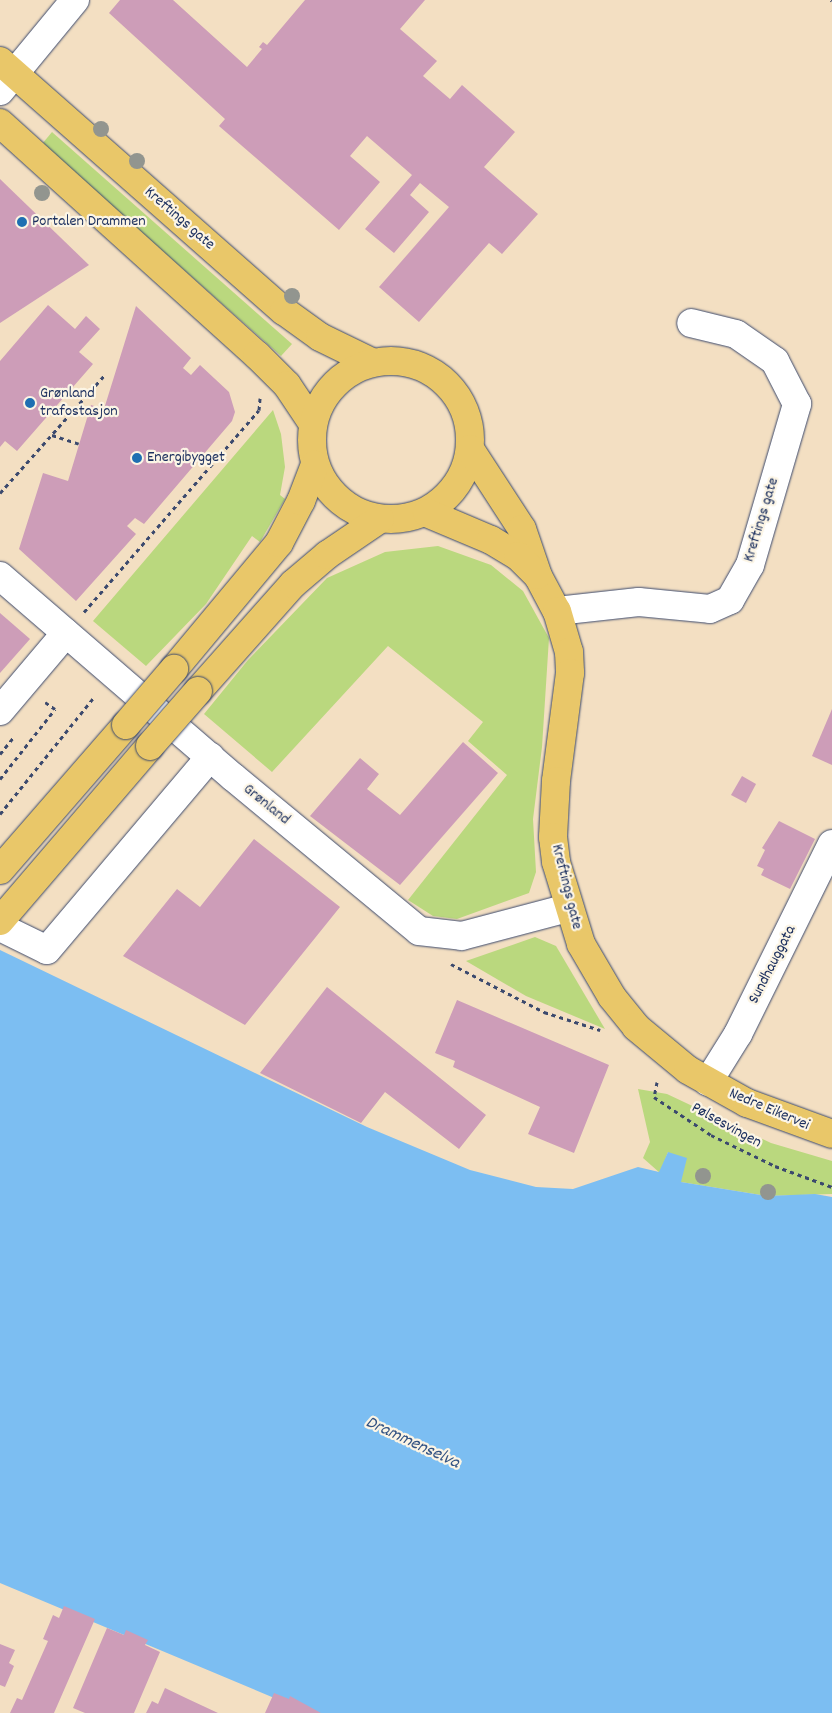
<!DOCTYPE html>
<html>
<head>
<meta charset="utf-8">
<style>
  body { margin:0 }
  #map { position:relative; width:832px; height:1713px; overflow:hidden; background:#f3dfc2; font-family:Dekko,sans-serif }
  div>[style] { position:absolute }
  .green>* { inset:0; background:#bad87e }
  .water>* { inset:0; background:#7cbef2 }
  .building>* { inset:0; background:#cd9db8 }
  .path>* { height:3px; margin-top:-1.5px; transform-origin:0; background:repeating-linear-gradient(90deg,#3b496d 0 4px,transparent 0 8px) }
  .roads { filter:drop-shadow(0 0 1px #3b496d) drop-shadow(0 0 1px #3b496d) }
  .minor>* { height:28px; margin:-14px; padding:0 14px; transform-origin:14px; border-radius:14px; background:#fff }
  .major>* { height:28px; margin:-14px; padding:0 14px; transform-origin:14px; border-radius:14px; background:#e9c769 }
  .major>.ring { margin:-14px; padding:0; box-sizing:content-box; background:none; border:28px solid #e9c769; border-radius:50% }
  .bridges { filter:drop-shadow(0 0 1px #3b496d) drop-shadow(0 0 1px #3b496d) }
  .major-bridge>* { height:28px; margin:-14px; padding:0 14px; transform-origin:14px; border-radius:14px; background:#e9c769 }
  .trees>* { width:16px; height:16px; margin:-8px; border-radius:50%; background:#92958f }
  .dots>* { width:14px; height:14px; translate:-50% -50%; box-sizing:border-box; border:2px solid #fcf5e5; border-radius:50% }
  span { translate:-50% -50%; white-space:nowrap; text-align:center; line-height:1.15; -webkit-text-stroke:4.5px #fcf5e5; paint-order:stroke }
  .street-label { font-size:16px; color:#1b2f5e }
  .poi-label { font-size:16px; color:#1b2f5e }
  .left { translate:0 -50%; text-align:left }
  .water-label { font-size:18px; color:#335383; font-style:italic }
</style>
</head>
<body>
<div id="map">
  <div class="green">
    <div style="clip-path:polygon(52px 132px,292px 344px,281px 356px,42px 144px)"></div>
    <div style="clip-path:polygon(273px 410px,281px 434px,285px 467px,280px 495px,285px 499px,260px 542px,252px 536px,206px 604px,146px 666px,93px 621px)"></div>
    <div style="clip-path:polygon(438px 546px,491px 565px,523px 591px,549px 638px,542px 747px,533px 819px,536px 872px,529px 893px,457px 919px,433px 916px,408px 900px,507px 775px,468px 741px,483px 722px,388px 646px,272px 772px,204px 714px,248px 660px,327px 578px,385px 552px)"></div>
    <div style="clip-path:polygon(535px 937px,556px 946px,605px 1029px,526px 996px,466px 961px)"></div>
    <div style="clip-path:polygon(638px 1089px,667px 1094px,771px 1143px,832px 1161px,832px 1194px,767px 1196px,681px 1182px,668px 1152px,660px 1173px,643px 1158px,650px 1142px)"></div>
  </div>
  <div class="water">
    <div style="clip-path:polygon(0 950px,367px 1127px,470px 1170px,536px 1187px,573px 1189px,638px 1167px,659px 1172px,668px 1152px,687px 1158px,681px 1182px,767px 1196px,815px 1194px,832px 1197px,832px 1713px,310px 1713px,0 1583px)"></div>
  </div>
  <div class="building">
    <div style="clip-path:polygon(120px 0,173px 0,247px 67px,262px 49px,259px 47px,263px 42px,267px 45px,305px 0,425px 0,400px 29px,437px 61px,423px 76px,450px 99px,462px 85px,515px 132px,484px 167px,538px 214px,502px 254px,489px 243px,419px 322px,379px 287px,449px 207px,420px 183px,410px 195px,429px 212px,394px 253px,365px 229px,412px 175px,367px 136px,350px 156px,380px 182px,339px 230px,219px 126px,225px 119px,109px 13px)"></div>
    <div style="clip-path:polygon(0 179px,89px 265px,0 323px)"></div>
    <div style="clip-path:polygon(48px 305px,75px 329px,86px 316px,100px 329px,79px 352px,93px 364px,17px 451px,5px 441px,0 447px,0 361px)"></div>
    <div style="clip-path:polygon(136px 306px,191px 358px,183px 368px,191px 375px,200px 365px,229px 392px,235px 412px,232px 421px,144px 524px,135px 518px,127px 526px,136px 534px,76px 601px,19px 549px,43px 473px,68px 481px,91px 405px,104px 409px)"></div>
    <div style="clip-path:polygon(0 613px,30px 639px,0 673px)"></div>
    <div style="clip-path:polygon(832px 709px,832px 765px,812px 756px)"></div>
    <div style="clip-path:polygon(463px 742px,498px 773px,400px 885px,310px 816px,360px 758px,379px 774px,367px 789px,400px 815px)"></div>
    <div style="clip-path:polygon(742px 776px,756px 784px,746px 803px,731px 795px)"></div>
    <div style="clip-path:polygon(779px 821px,815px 839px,790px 889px,761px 875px,764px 869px,757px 866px,765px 850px,762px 848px)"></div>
    <div style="clip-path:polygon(254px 839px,340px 907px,245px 1025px,123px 956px,177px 889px,200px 907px)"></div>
    <div style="clip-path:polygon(327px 987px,486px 1115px,459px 1149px,385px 1092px,361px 1123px,260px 1073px)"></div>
    <div style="clip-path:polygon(457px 1000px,609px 1065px,574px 1153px,528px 1134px,540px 1107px,453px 1067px,455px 1061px,435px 1053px)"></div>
    <div style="clip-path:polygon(64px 1606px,95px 1619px,54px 1713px,10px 1713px,17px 1698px,22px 1700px,48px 1641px,43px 1639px,53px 1615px,59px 1618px)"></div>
    <div style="clip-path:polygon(107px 1628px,124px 1635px,126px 1630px,148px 1640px,145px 1645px,160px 1652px,134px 1713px,85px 1713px,73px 1708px)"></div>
    <div style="clip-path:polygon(0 1644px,15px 1650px,9px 1663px,14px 1666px,5px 1687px,0 1685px)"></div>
    <div style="clip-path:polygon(165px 1688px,188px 1699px,218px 1713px,146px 1713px,152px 1701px,158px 1704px)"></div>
    <div style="clip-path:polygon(274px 1693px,289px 1699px,290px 1696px,321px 1713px,265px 1713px)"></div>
  </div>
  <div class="path">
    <div style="left:831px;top:0;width:1px;rotate:45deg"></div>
    <div style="left:52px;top:435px;width:28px;rotate:18deg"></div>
    <div style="left:0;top:493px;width:157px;rotate:-48.4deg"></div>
    <div style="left:84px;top:612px;width:267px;rotate:-49.1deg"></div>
    <div style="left:259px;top:410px;width:12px;rotate:-85deg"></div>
    <div style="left:0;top:754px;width:22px;rotate:-51deg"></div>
    <div style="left:0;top:779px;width:89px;rotate:-51.8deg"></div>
    <div style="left:55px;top:709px;width:12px;rotate:-145deg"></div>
    <div style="left:0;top:814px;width:151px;rotate:-51.2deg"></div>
    <div style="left:451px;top:964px;width:105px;rotate:27.3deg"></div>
    <div style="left:544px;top:1012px;width:59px;rotate:17.8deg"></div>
    <div style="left:657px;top:1082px;width:15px;rotate:101deg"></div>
    <div style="left:654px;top:1097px;width:69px;rotate:33.7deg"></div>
    <div style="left:711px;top:1135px;width:71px;rotate:25.8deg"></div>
    <div style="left:775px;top:1166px;width:61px;rotate:20.2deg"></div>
  </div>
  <div class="roads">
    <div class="minor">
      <div style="left:0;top:91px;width:118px;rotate:-50.5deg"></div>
      <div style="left:0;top:576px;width:308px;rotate:40.8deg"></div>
      <div style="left:233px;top:777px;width:241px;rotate:39.6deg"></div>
      <div style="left:419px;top:931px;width:43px;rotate:6.6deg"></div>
      <div style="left:462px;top:936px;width:110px;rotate:-14.8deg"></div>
      <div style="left:557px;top:611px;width:82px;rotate:-6.3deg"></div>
      <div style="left:639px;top:602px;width:71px;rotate:5.6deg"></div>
      <div style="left:710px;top:609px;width:22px;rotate:-24deg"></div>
      <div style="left:730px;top:600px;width:40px;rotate:-60.3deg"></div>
      <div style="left:750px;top:565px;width:168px;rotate:-73.7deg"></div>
      <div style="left:797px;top:404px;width:48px;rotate:-117.1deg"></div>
      <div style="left:775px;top:361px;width:47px;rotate:-145.3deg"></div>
      <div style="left:736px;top:334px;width:46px;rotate:-166.3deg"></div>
      <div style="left:0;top:711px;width:102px;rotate:-49.8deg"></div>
      <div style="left:0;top:927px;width:52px;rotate:26.1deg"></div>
      <div style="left:47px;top:950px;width:253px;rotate:-49.8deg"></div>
      <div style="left:708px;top:1082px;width:57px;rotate:-58deg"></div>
      <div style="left:738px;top:1034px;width:212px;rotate:-63.7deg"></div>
    </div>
    <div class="major">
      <div style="left:0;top:61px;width:378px;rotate:41.4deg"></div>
      <div style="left:284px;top:311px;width:44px;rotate:35.8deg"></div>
      <div style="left:320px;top:337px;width:55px;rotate:26.1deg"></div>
      <div style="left:0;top:123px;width:346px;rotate:42.1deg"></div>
      <div style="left:257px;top:355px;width:42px;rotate:45deg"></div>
      <div style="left:287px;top:385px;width:47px;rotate:56.3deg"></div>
      <div class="ring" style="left:312px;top:361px;width:130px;height:130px"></div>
      <div style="left:470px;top:449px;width:95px;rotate:57deg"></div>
      <div style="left:522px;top:529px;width:50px;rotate:71.2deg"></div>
      <div style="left:538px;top:576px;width:40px;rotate:62deg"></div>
      <div style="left:557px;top:611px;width:43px;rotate:73.7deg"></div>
      <div style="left:569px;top:652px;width:21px;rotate:87deg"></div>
      <div style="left:570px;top:673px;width:109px;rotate:97.4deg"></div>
      <div style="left:556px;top:781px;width:56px;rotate:93.1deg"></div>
      <div style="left:553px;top:837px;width:25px;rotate:83deg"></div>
      <div style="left:556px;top:862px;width:86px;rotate:73deg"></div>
      <div style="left:581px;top:944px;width:61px;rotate:59.7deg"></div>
      <div style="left:612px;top:997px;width:38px;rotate:51deg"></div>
      <div style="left:636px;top:1027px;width:67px;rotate:39.6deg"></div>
      <div style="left:688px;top:1070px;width:68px;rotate:29.2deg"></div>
      <div style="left:747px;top:1103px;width:90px;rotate:20deg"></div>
      <div style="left:427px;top:513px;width:69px;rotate:22.9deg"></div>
      <div style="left:491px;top:540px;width:31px;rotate:31deg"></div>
      <div style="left:518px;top:556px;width:27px;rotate:45deg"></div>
      <div style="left:174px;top:669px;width:164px;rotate:-50.2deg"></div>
      <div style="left:279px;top:543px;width:47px;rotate:-62.4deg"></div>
      <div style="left:301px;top:501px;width:39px;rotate:-69deg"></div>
      <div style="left:198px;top:691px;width:143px;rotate:-48.4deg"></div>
      <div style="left:293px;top:584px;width:45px;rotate:-40.5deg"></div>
      <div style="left:327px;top:555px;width:64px;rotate:-34.2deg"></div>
      <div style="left:0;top:870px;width:192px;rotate:-49deg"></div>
      <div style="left:0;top:921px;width:230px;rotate:-49.4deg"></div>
    </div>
  </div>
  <div class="bridges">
    <div class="major-bridge">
      <div style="left:126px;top:725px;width:74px;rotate:-49.4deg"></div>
      <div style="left:150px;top:746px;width:73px;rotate:-48.9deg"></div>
    </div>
  </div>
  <div class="trees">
    <div style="left:101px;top:129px"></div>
    <div style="left:137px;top:161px"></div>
    <div style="left:42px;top:193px"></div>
    <div style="left:292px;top:296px"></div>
    <div style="left:703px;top:1176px"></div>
    <div style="left:768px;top:1192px"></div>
  </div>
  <div class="dots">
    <div style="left:22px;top:222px;background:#1f6fb2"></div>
    <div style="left:30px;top:403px;background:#1f6fb2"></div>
    <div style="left:137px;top:458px;background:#1f6fb2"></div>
  </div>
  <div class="street-label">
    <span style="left:179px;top:219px;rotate:41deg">Kreftings gate</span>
    <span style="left:762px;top:520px;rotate:-73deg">Kreftings gate</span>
    <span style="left:266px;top:805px;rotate:39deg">Grønland</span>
    <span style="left:566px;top:887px;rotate:76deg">Kreftings gate</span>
    <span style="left:773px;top:965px;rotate:-63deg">Sundhauggata</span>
    <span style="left:769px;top:1110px;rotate:23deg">Nedre Eikervei</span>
    <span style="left:726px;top:1126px;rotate:29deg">Pølsesvingen</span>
  </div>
  <div class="poi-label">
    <span class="left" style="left:32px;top:222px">Portalen Drammen</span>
    <span class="left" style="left:40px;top:403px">Grønland<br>trafostasjon</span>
    <span class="left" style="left:147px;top:458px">Energibygget</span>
  </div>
  <div class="water-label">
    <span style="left:412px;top:1444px;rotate:25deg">Drammenselva</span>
  </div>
</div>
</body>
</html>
